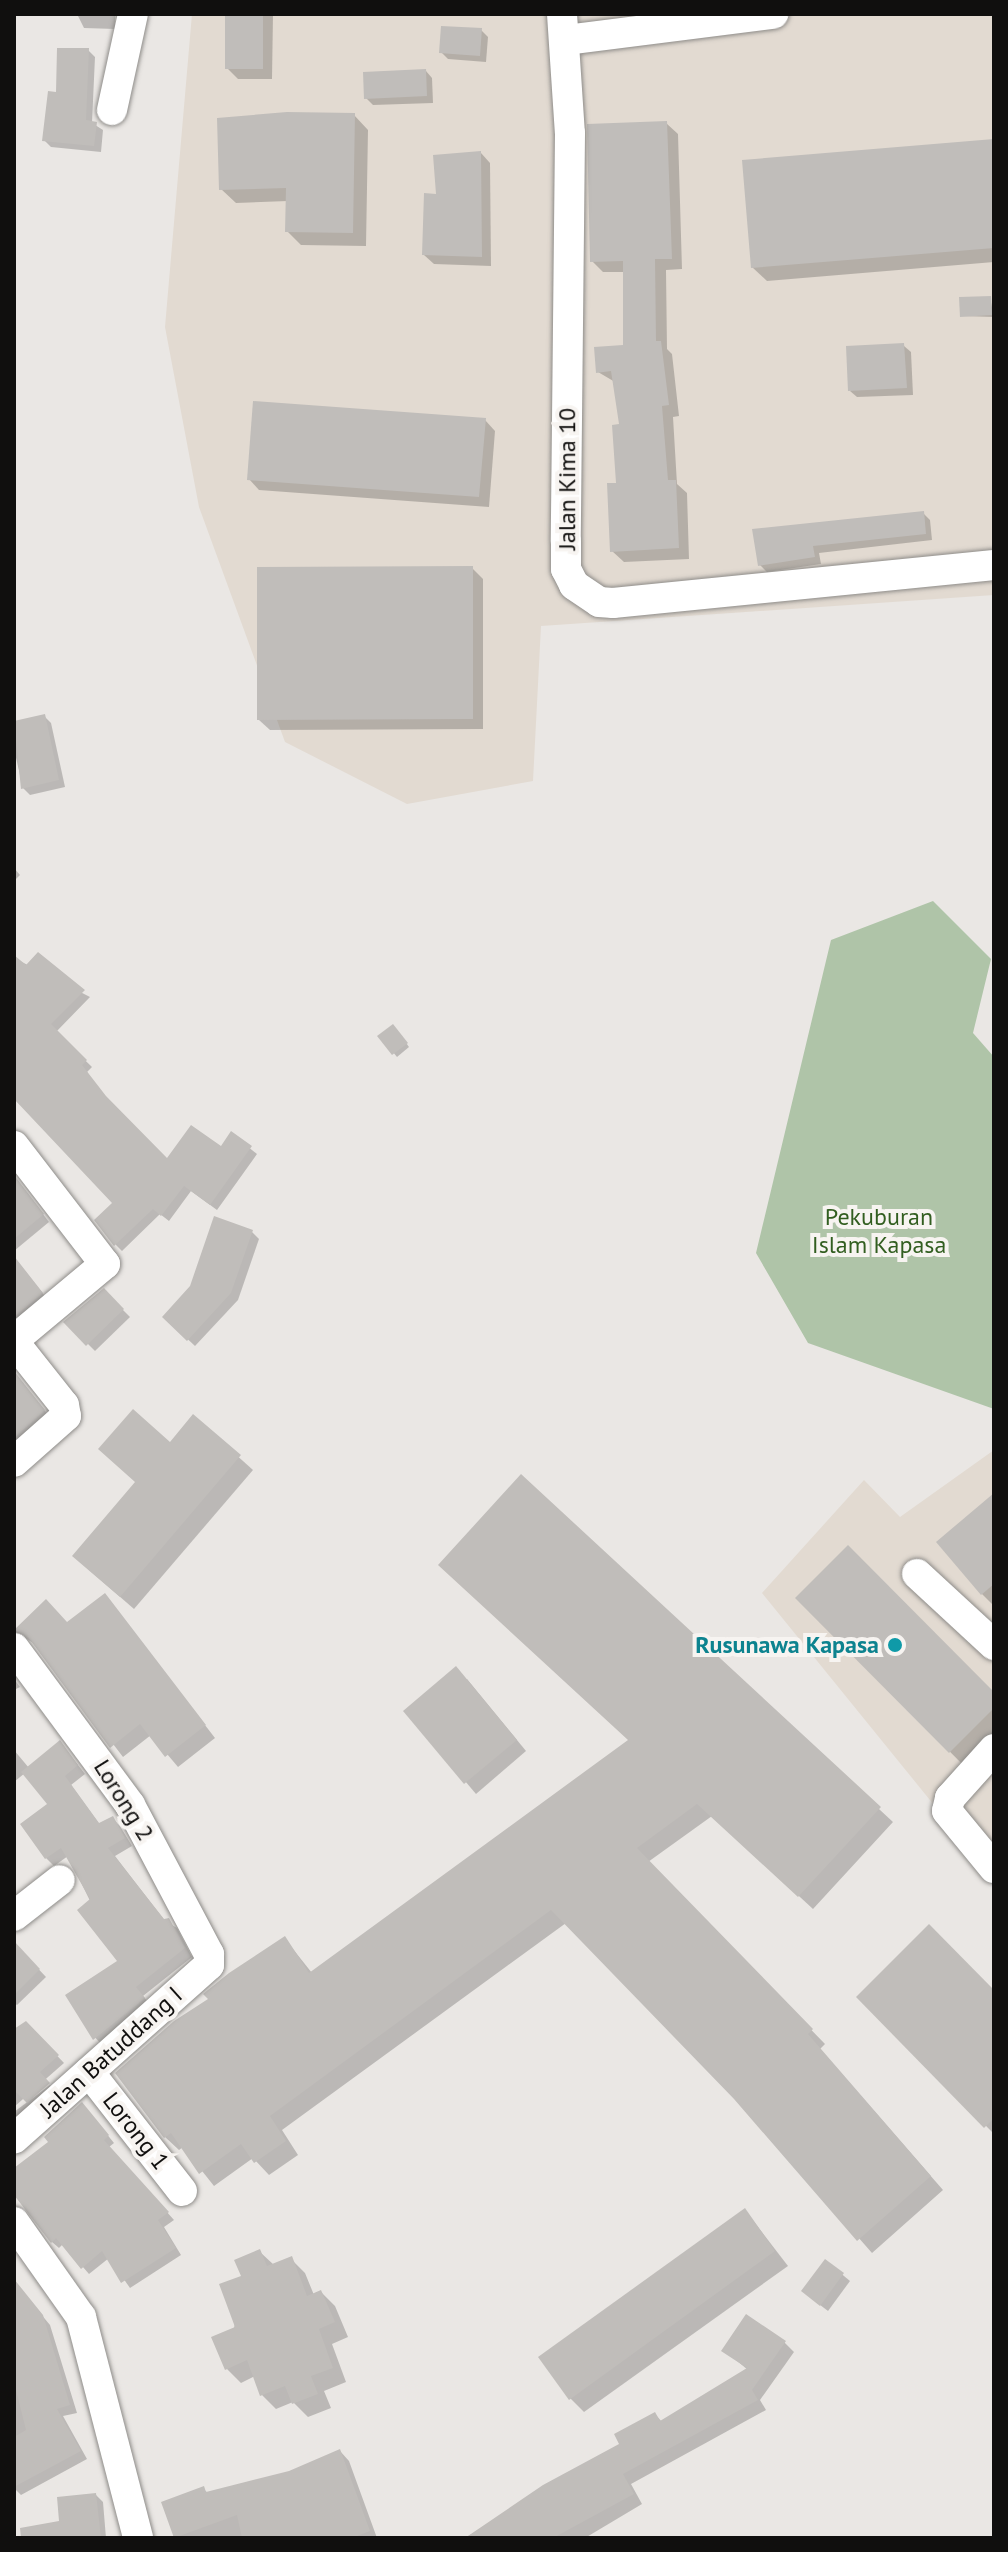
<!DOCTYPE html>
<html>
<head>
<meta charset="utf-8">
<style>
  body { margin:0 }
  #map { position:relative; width:1008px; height:2552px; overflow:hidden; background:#eae7e4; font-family:"PT Sans",sans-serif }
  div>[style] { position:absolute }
  .built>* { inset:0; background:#e2dad1 }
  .green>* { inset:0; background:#afc4a8 }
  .shadow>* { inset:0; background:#0003 }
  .building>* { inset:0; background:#c0bdba }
  .roads { filter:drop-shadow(0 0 2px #8e8c89) drop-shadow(0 0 2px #8e8c89) }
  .minor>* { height:30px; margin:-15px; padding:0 15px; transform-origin:15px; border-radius:15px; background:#fff }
  .dots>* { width:22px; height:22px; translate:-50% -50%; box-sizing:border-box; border:4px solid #f7f4f1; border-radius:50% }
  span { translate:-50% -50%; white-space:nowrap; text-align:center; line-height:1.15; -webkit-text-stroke:8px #f7f4f1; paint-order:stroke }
  .street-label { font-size:24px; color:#100f0e }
  .park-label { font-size:24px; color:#325e20 }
  .culture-label { font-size:24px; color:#0d838f; font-weight:700 }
  .right { translate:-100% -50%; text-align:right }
  .frame { position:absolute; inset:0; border:16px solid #100f0e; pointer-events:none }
</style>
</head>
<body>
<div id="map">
  <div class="built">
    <div style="clip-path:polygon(192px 14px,994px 14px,994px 595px,541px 626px,533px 781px,407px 804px,285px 742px,199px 507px,165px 327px)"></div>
    <div style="clip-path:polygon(994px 1450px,994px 1879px,762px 1593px,864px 1480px,900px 1517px)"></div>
  </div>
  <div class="green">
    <div style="clip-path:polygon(933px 901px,991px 959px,973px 1033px,994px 1057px,994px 1409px,808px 1343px,756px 1253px,831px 940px)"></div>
  </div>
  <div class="shadow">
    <div style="clip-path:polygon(77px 14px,115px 14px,115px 29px,84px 28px)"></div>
    <div style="clip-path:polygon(227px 14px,273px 14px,272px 79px,238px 79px,227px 68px)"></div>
    <div style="clip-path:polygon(481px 30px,488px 37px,486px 62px,448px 59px,441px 52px)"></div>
    <div style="clip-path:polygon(88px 50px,95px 57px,92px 123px,103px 130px,101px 152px,51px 147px,44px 140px,58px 94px)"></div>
    <div style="clip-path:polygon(426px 71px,432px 78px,433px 103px,373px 105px,366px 98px)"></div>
    <div style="clip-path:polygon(354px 115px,368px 130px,366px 246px,301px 245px,287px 231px,288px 201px,236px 203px,221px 189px)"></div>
    <div style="clip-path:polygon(666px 123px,678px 134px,682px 269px,666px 270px,667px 349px,672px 354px,679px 416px,673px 417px,677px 484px,687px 493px,689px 559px,624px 562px,612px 551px,621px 426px,615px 382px,598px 372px,625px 346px,625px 272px,603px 272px,592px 261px)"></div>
    <div style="clip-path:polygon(994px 141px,994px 262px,767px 281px,752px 267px)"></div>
    <div style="clip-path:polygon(481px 153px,490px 163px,491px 266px,434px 264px,424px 255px,439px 196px)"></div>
    <div style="clip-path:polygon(990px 298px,994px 317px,962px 316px)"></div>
    <div style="clip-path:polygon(904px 346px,911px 352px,913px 395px,857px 397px,850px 391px)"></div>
    <div style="clip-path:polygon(485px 420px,495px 431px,489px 507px,259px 490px,249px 479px)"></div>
    <div style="clip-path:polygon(923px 513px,930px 520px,932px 540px,819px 553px,821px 564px,767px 572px,760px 565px,754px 530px)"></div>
    <div style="clip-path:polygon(472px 568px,483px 579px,483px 729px,270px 730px,259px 720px)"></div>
    <div style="clip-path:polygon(44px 716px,51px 723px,65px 787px,30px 795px,23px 788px,14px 749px,14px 723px)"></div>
    <div style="clip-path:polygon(14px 868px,20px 875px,14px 881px)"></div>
    <div style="clip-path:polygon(14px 958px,90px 997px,56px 1032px,92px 1067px,87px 1072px,100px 1092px,168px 1161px,221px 1149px,232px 1134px,257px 1154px,217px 1210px,191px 1191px,169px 1221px,160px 1214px,122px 1251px,116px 1245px,97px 1221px,115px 1203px,14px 1096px)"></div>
    <div style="clip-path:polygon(396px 1029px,409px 1047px,397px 1057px,380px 1036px)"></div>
    <div style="clip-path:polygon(14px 1190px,26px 1192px,49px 1222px,14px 1251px)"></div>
    <div style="clip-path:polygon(252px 1232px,259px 1239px,238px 1300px,195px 1346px,164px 1317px)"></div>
    <div style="clip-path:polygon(14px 1257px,48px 1300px,14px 1329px)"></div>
    <div style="clip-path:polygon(104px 1291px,130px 1317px,95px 1351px,66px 1322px)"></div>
    <div style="clip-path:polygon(14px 1375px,51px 1418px,14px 1447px)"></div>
    <div style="clip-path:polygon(194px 1417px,253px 1470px,134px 1609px,88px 1569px)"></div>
    <div style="clip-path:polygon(521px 1477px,893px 1822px,813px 1909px,712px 1816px,648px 1862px,825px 2044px,820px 2049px,943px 2190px,872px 2253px,736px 2098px,566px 1923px,282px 2130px,298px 2155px,269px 2175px,253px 2158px,214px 2186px,183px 2147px,179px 2150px,165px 2137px,211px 2000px,285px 1939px,312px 1973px,630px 1741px)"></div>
    <div style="clip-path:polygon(994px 1496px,994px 1606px,982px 1594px)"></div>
    <div style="clip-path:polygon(105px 1596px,215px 1738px,178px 1767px,151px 1735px,123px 1757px,38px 1646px,14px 1631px,46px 1601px,68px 1624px)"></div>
    <div style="clip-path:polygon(798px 1598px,994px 1695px,994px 1748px,970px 1772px)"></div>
    <div style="clip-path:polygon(14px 1679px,20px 1687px,14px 1690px)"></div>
    <div style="clip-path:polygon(467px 1679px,526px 1751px,476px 1794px,406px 1711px)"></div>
    <div style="clip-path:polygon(14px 1750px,29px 1768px,67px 1751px,85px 1774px,71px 1785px,100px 1825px,112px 1818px,120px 1826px,132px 1846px,115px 1856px,165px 1921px,177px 1928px,192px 1957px,143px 1996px,152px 2007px,101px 2044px,93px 2035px,120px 1962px,68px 1856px,54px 1866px,46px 1858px,50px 1804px,25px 1773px,14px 1782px)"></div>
    <div style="clip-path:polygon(14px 1943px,46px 1977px,17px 2005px,14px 2003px)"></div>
    <div style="clip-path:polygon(994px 1993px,994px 2134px,859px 1997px)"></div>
    <div style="clip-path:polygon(29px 2026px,64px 2063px,14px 2107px,14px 2041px)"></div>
    <div style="clip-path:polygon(50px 2085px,55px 2090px,14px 2121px,14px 2112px)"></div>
    <div style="clip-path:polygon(89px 2112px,114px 2143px,109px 2147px,174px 2220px,164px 2227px,181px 2255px,130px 2288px,109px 2258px,89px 2274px,63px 2244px,59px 2248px,52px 2242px,14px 2192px,14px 2171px)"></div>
    <div style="clip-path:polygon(745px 2210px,788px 2266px,584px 2412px,570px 2398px)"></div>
    <div style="clip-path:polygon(260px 2252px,274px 2265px,291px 2259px,305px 2273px,314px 2295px,321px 2292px,335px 2306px,348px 2337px,332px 2344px,346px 2382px,324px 2391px,331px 2408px,308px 2417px,293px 2402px,276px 2409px,262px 2395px,255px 2376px,241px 2383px,227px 2369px,243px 2277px)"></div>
    <div style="clip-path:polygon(826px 2261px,850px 2281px,828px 2311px,811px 2298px)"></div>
    <div style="clip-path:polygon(14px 2300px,30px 2301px,50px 2325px,77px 2413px,63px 2416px,87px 2459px,21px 2495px,14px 2488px)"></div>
    <div style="clip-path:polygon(784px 2342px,794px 2352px,760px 2400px,766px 2410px,631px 2484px,642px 2504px,585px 2538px,465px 2538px,622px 2445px,655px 2414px,662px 2422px,748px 2370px,724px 2350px)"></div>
    <div style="clip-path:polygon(340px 2451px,349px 2461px,377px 2538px,177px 2538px,164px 2503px,203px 2489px,208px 2493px,290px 2473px)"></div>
    <div style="clip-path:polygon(96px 2495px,103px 2502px,106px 2538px,24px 2538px,61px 2522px)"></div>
  </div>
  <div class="building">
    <div style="clip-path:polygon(225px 14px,263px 14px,263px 69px,225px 69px)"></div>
    <div style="clip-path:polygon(441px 26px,482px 28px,480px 56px,439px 53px)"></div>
    <div style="clip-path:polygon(57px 48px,89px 48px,86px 120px,97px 122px,94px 146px,42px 141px,48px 91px,56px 92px)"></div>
    <div style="clip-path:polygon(426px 69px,427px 96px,364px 99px,363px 72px)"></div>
    <div style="clip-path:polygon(287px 112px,355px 113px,353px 233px,285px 232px,286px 188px,219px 190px,217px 118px)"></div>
    <div style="clip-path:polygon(667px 121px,672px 259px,655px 259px,656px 341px,661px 341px,669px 405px,662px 406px,668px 480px,676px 480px,679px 548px,610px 552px,607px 483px,616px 483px,612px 425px,619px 424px,611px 371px,596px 373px,594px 347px,623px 345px,623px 261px,590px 262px,587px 124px)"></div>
    <div style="clip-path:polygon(994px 139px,994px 248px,751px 268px,742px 160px)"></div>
    <div style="clip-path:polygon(481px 151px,482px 257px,422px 255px,424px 193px,436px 194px,433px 155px)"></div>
    <div style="clip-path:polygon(991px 296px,992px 315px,960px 317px,959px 297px)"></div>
    <div style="clip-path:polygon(904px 343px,907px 388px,848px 391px,846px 346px)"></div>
    <div style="clip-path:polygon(253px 401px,486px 418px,479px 497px,247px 480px)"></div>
    <div style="clip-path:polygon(924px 511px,926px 534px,813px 546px,815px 557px,758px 566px,752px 529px)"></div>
    <div style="clip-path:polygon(473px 566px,473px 719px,257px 720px,257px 567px)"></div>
    <div style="clip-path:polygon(45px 714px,59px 780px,21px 789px,14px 721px)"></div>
    <div style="clip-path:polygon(38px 952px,85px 990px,51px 1024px,87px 1060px,82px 1065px,106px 1096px,167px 1158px,191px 1125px,221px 1146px,231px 1131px,252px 1146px,210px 1205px,184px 1186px,161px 1216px,153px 1209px,114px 1246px,94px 1220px,112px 1203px,14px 1099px,14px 955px,26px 965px)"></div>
    <div style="clip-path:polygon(393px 1024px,408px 1043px,392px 1055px,377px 1036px)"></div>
    <div style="clip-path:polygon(14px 1175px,44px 1214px,14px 1239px)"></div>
    <div style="clip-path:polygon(214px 1216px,253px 1230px,231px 1293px,187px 1341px,162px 1317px,190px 1286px)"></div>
    <div style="clip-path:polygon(14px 1256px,43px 1293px,14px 1317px)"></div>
    <div style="clip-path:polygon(104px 1288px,124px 1309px,86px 1346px,63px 1322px)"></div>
    <div style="clip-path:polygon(14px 1371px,45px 1410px,14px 1438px)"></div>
    <div style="clip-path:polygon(133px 1409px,170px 1442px,193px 1414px,241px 1455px,120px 1597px,72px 1556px,135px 1482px,98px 1449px)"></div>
    <div style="clip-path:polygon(521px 1474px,881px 1807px,798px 1897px,697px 1804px,637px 1848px,813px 2029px,808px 2034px,931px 2176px,857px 2241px,734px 2099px,551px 1910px,270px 2116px,286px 2141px,254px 2163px,241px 2144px,199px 2174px,171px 2133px,164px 2138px,115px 2073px,174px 2021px,208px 1999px,203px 1994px,229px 1973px,285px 1936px,309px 1973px,628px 1740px,438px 1565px)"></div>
    <div style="clip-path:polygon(994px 1493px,994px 1584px,981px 1595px,936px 1542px)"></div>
    <div style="clip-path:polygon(848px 1545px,994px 1692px,994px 1708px,949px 1753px,795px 1598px)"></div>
    <div style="clip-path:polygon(105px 1593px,206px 1725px,165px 1757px,140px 1724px,110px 1748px,28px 1637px,14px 1630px,46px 1599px,67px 1622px)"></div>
    <div style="clip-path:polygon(456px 1666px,517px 1740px,464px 1784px,403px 1711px)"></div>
    <div style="clip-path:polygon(60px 1740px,78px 1765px,65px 1776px,99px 1823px,113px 1816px,125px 1838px,108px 1848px,164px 1919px,169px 1918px,185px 1948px,136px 1987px,145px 1998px,93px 2040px,65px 1995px,117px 1961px,77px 1910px,90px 1899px,61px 1848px,45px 1859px,20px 1824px,47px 1804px,21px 1772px)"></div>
    <div style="clip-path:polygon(929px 1924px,994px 1990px,994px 2118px,984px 2128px,856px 1997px)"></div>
    <div style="clip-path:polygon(14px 1941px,40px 1969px,14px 1995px)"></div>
    <div style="clip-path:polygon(26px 2021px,59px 2055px,40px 2072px,50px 2083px,27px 2103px,14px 2090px,14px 2029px)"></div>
    <div style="clip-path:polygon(82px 2102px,109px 2135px,104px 2140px,169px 2212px,158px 2220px,176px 2248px,121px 2283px,102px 2251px,81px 2269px,56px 2238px,51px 2243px,14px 2195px,14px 2168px,48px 2142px,44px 2137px)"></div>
    <div style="clip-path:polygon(745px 2208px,775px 2251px,569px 2400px,538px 2357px)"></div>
    <div style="clip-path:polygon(260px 2249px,267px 2266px,292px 2256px,307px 2296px,321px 2290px,335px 2322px,319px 2329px,333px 2368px,311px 2376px,318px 2394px,292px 2404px,285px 2386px,260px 2396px,247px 2360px,225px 2370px,211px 2337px,235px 2327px,219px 2284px,241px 2276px,234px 2260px)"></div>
    <div style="clip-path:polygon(825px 2259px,844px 2273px,820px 2306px,801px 2291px)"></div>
    <div style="clip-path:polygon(14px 2279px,43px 2315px,70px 2405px,57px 2409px,81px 2451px,14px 2487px,14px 2437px,26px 2430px,14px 2382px)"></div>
    <div style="clip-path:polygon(746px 2314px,786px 2341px,752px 2390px,758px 2400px,623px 2474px,634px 2494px,553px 2538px,465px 2538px,543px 2485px,619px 2444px,614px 2434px,655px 2412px,660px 2421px,747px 2368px,721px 2351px)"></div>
    <div style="clip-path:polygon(340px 2449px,370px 2531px,352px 2538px,242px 2538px,237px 2515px,174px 2538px,161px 2502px,204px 2486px,206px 2492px,289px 2471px)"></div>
    <div style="clip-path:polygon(96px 2493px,101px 2538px,21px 2538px,20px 2528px,59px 2521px,57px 2497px)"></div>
  </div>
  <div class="roads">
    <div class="minor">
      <div style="left:562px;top:14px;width:119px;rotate:86.2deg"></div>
      <div style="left:570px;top:133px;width:408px;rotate:90.6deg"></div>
      <div style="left:566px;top:541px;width:28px;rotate:90deg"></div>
      <div style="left:566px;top:569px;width:18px;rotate:63deg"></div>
      <div style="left:574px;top:585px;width:30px;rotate:34deg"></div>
      <div style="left:599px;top:602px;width:14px;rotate:4deg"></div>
      <div style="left:613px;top:603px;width:383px;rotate:-5.7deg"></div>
      <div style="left:566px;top:40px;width:209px;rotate:-7.2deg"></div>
      <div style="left:112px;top:110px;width:98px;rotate:-77.7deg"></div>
      <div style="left:14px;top:1146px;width:149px;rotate:52.4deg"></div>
      <div style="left:105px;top:1264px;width:119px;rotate:140.1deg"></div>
      <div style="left:14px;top:1342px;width:80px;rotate:51.6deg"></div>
      <div style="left:64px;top:1405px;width:11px;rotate:80deg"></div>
      <div style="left:66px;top:1416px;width:69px;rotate:138.5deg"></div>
      <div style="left:917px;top:1574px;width:105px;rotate:42.7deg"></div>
      <div style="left:14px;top:1648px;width:195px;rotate:53.5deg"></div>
      <div style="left:130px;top:1805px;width:169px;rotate:62.1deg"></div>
      <div style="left:209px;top:1954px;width:11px;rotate:90deg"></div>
      <div style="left:209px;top:1965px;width:261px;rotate:138.3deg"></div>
      <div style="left:994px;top:1749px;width:66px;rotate:131.9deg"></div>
      <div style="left:950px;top:1798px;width:13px;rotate:103deg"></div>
      <div style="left:947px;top:1811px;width:74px;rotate:50.5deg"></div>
      <div style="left:14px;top:1916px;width:58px;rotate:-38deg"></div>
      <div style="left:89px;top:2072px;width:151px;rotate:52deg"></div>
      <div style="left:14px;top:2222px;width:116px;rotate:54.8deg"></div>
      <div style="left:81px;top:2317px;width:228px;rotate:75.5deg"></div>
    </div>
  </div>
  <div class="dots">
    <div style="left:895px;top:1645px;background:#0f9aa8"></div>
  </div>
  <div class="street-label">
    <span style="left:567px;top:479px;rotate:-90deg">Jalan Kima 10</span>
    <span style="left:124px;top:1800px;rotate:58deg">Lorong 2</span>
    <span style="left:111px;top:2052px;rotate:-42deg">Jalan Batuddang I</span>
    <span style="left:136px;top:2131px;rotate:52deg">Lorong 1</span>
  </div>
  <div class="park-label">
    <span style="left:879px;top:1231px">Pekuburan<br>Islam Kapasa</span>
  </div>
  <div class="culture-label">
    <span class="right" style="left:879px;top:1645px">Rusunawa Kapasa</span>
  </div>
  <div class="frame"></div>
</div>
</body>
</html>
